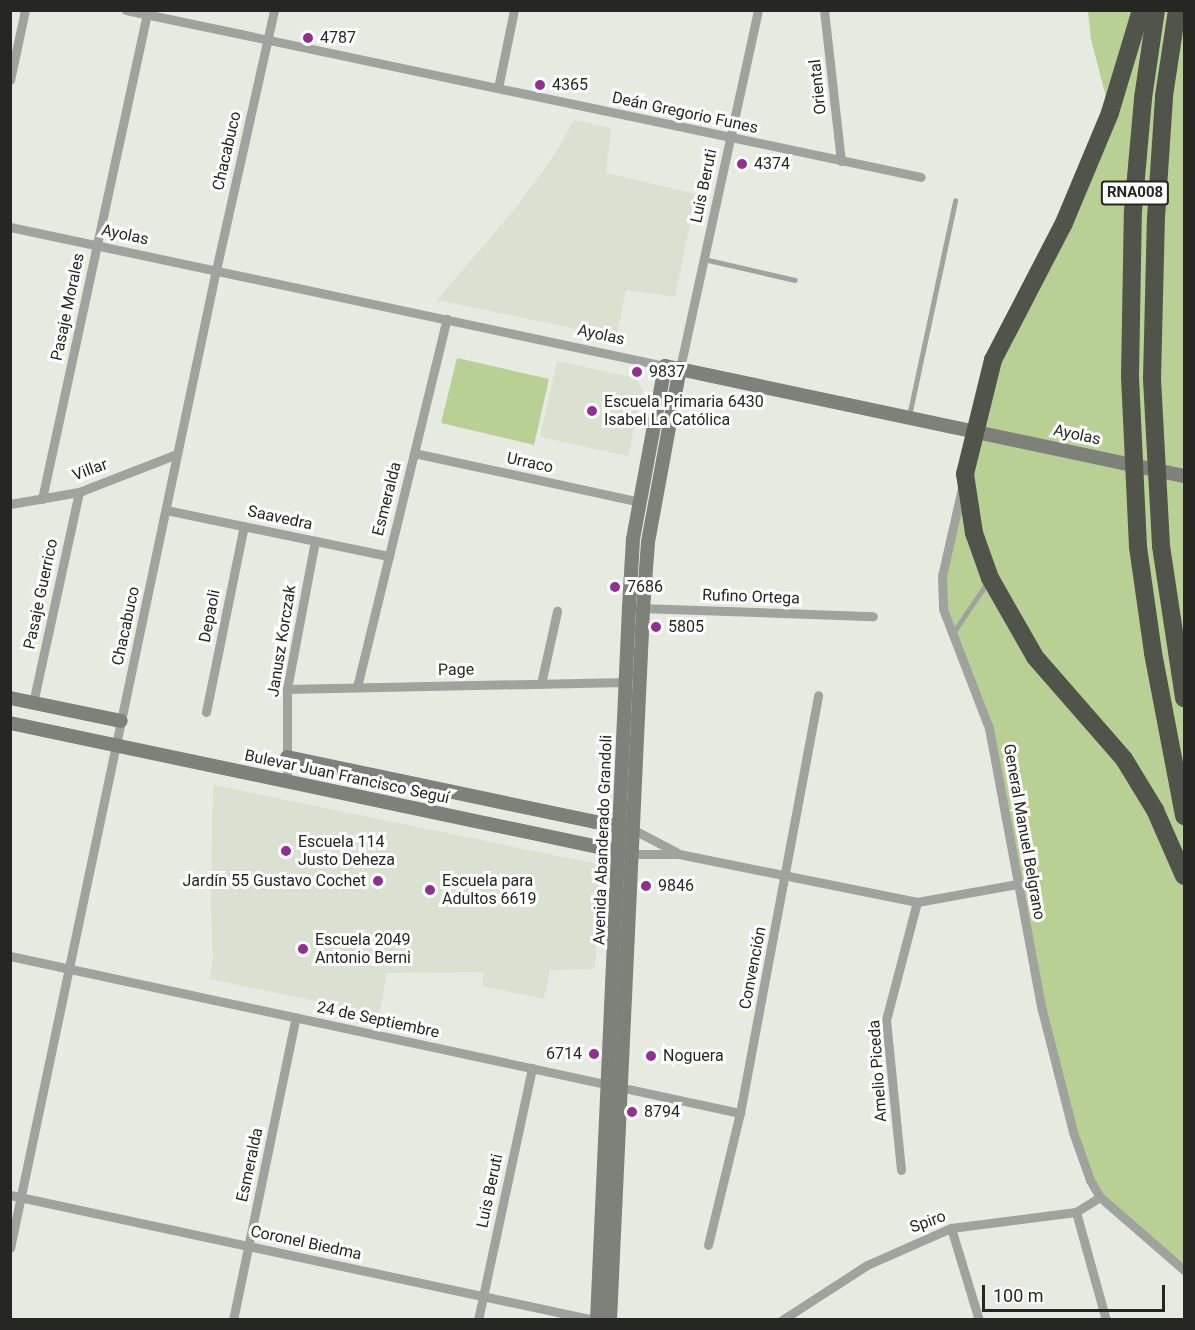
<!DOCTYPE html>
<html>
<head>
<meta charset="utf-8">
<style>
  body { margin:0 }
  #map { position:relative; width:1195px; height:1330px; overflow:hidden; background:#e6eae0; font-family:Roboto,sans-serif }
  div>[style] { position:absolute }
  .built>* { inset:0; background:#dae1d0 }
  .green>* { inset:0; background:#b9d095 }
  .lane>* { height:4.5px; margin:-2.25px; padding:0 2.25px; transform-origin:2.25px; border-radius:2.25px; background:#a0a29e }
  .street>* { height:9px; margin:-4.5px; padding:0 4.5px; transform-origin:4.5px; border-radius:4.5px; background:#a0a29e }
  .secondary>* { height:14px; margin:-7px; padding:0 7px; transform-origin:7px; border-radius:7px; background:#7e817a }
  .highway>* { height:18px; margin:-9px; padding:0 9px; transform-origin:9px; border-radius:9px; background:#51544b }
  .highway-bridge>* { height:18px; margin:-9px; padding:0 9px; transform-origin:9px; border-radius:9px; background:#51544b }
  .dots>* { width:16px; height:16px; translate:-50% -50%; box-sizing:border-box; border:3px solid #fff; border-radius:50% }
  span { translate:-50% -50%; white-space:nowrap; text-align:center; line-height:1.15; -webkit-text-stroke:6px #fff; paint-order:stroke }
  .shield-label span { padding:2px 4px; background:#fff; border:2px solid; border-radius:4px; -webkit-text-stroke-width:0 }
  .shield-label { font-size:15px; color:#262723; font-weight:700 }
  .poi-label { font-size:16px; color:#262723 }
  .left { translate:0 -50%; text-align:left }
  .right { translate:-100% -50%; text-align:right }
  .street-label { font-size:16px; color:#262723 }
  .frame { position:absolute; inset:0; border:12px solid #262723; pointer-events:none }
  .scale { position:absolute; left:982px; top:1285px; width:183px; height:27px; box-sizing:border-box; border:3px solid #262723; border-top:0; padding-left:8px; font-size:18px; line-height:21px; white-space:nowrap; color:#262723; -webkit-text-stroke:4px #fff; paint-order:stroke }
</style>
</head>
<body>
<div id="map">
  <div class="built">
    <div style="clip-path:polygon(574px 120px,611px 128px,606px 173px,696px 194px,675px 297px,626px 290px,616px 337px,437px 300px,514px 210px,551px 160px)"></div>
    <div style="clip-path:polygon(557px 361px,636px 378px,643px 390px,628px 456px,540px 437px)"></div>
    <div style="clip-path:polygon(213px 785px,597px 864px,600px 868px,595px 969px,550px 970px,544px 999px,482px 986px,484px 972px,387px 973px,379px 1014px,209px 979px,213px 960px,211px 898px)"></div>
  </div>
  <div class="green">
    <div style="clip-path:polygon(1088px 11px,1184px 11px,1184px 1270px,1100px 1197px,1090px 1180px,1042px 1010px,989px 728px,952px 635px,942px 576px,993px 360px,1110px 113px,1091px 39px)"></div>
    <div style="clip-path:polygon(457px 358px,549px 379px,534px 445px,441px 423px)"></div>
  </div>
  <div class="lane">
    <div style="left:704px;top:259px;width:93px;rotate:13deg"></div>
    <div style="left:909px;top:416px;width:220px;rotate:-77.9deg"></div>
    <div style="left:953px;top:633px;width:60px;rotate:-55.8deg"></div>
  </div>
  <div class="street">
    <div style="left:126px;top:10px;width:812px;rotate:11.86deg"></div>
    <div style="left:824px;top:10px;width:152px;rotate:83.6deg"></div>
    <div style="left:10px;top:80px;width:72px;rotate:-77.9deg"></div>
    <div style="left:498px;top:88px;width:80px;rotate:-78.4deg"></div>
    <div style="left:10px;top:227px;width:670px;rotate:11.98deg"></div>
    <div style="left:680px;top:368px;width:366px;rotate:-77.7deg"></div>
    <div style="left:414px;top:453px;width:231px;rotate:12.2deg"></div>
    <div style="left:962px;top:488px;width:90px;rotate:102.8deg"></div>
    <div style="left:942px;top:576px;width:33px;rotate:88deg"></div>
    <div style="left:943px;top:609px;width:128px;rotate:68.9deg"></div>
    <div style="left:989px;top:728px;width:287px;rotate:79.4deg"></div>
    <div style="left:1042px;top:1010px;width:126px;rotate:75.7deg"></div>
    <div style="left:1073px;top:1132px;width:51px;rotate:70.5deg"></div>
    <div style="left:1090px;top:1180px;width:20px;rotate:60deg"></div>
    <div style="left:1100px;top:1197px;width:111px;rotate:41deg"></div>
    <div style="left:42px;top:499px;width:495px;rotate:-77.8deg"></div>
    <div style="left:10px;top:504px;width:70px;rotate:-9.9deg"></div>
    <div style="left:79px;top:492px;width:105px;rotate:-21.2deg"></div>
    <div style="left:166px;top:510px;width:228px;rotate:11.7deg"></div>
    <div style="left:640px;top:608px;width:233px;rotate:2deg"></div>
    <div style="left:541px;top:684px;width:75px;rotate:-77.6deg"></div>
    <div style="left:357px;top:687px;width:379px;rotate:-76.3deg"></div>
    <div style="left:287px;top:689px;width:339px;rotate:-1.2deg"></div>
    <div style="left:33px;top:703px;width:216px;rotate:-77.7deg"></div>
    <div style="left:206px;top:712px;width:190px;rotate:-78.5deg"></div>
    <div style="left:287px;top:781px;width:92px;rotate:-90deg"></div>
    <div style="left:287px;top:689px;width:151px;rotate:-79.3deg"></div>
    <div style="left:634px;top:830px;width:47px;rotate:27.6deg"></div>
    <div style="left:632px;top:854px;width:47px"></div>
    <div style="left:679px;top:854px;width:243px;rotate:11.4deg"></div>
    <div style="left:917px;top:902px;width:102px;rotate:-10.2deg"></div>
    <div style="left:10px;top:956px;width:747px;rotate:12.14deg"></div>
    <div style="left:901px;top:1170px;width:151px;rotate:-95.7deg"></div>
    <div style="left:886px;top:1020px;width:122px;rotate:-75.3deg"></div>
    <div style="left:10px;top:1195px;width:597px;rotate:12.08deg"></div>
    <div style="left:1076px;top:1212px;width:112px;rotate:74.5deg"></div>
    <div style="left:951px;top:1228px;width:96px;rotate:73.1deg"></div>
    <div style="left:708px;top:1245px;width:136px;rotate:-76.4deg"></div>
    <div style="left:740px;top:1113px;width:425px;rotate:-79.4deg"></div>
    <div style="left:10px;top:1248px;width:999px;rotate:-78.11deg"></div>
    <div style="left:216px;top:270px;width:266px;rotate:-77.4deg"></div>
    <div style="left:233px;top:1320px;width:309px;rotate:-78.3deg"></div>
    <div style="left:478px;top:1320px;width:258px;rotate:-77.9deg"></div>
    <div style="left:782px;top:1320px;width:101px;rotate:-32.9deg"></div>
    <div style="left:867px;top:1265px;width:92px;rotate:-23.8deg"></div>
    <div style="left:951px;top:1228px;width:126px;rotate:-7.3deg"></div>
    <div style="left:1076px;top:1212px;width:28px;rotate:-32deg"></div>
  </div>
  <div class="secondary">
    <div style="left:10px;top:698px;width:113px;rotate:11.7deg"></div>
    <div style="left:10px;top:723px;width:631px;rotate:11.9deg"></div>
    <div style="left:287px;top:757px;width:349px;rotate:11.9deg"></div>
    <div style="left:597px;top:1320px;width:713px;rotate:-87.43deg"></div>
    <div style="left:629px;top:608px;width:69px;rotate:-86.7deg"></div>
    <div style="left:633px;top:539px;width:176px;rotate:-79.5deg"></div>
    <div style="left:665px;top:366px;width:531px;rotate:11.97deg"></div>
    <div style="left:610px;top:1320px;width:712px;rotate:-87.34deg"></div>
    <div style="left:643px;top:609px;width:67px;rotate:-85.7deg"></div>
    <div style="left:648px;top:542px;width:177px;rotate:-79.6deg"></div>
  </div>
  <div class="highway">
    <div style="left:1141px;top:10px;width:108px;rotate:106.8deg"></div>
    <div style="left:1110px;top:113px;width:119px;rotate:112.7deg"></div>
    <div style="left:1064px;top:223px;width:154px;rotate:117.4deg"></div>
    <div style="left:993px;top:360px;width:117px;rotate:103.8deg"></div>
    <div style="left:965px;top:474px;width:60px;rotate:81.3deg"></div>
    <div style="left:974px;top:533px;width:48px;rotate:70.4deg"></div>
    <div style="left:990px;top:578px;width:91px;rotate:60.3deg"></div>
    <div style="left:1035px;top:657px;width:135px;rotate:48.9deg"></div>
    <div style="left:1124px;top:759px;width:60px;rotate:58.7deg"></div>
    <div style="left:1155px;top:810px;width:72px;rotate:66.3deg"></div>
    <div style="left:1130px;top:377px;width:166px;rotate:-89deg"></div>
    <div style="left:1133px;top:211px;width:113px;rotate:-84.9deg"></div>
    <div style="left:1143px;top:98px;width:89px;rotate:-81.6deg"></div>
    <div style="left:1152px;top:379px;width:161px;rotate:-88.6deg"></div>
    <div style="left:1156px;top:218px;width:122px;rotate:-86.2deg"></div>
    <div style="left:1164px;top:96px;width:87px;rotate:-81.4deg"></div>
    <div style="left:1161px;top:546px;width:154px;rotate:81.4deg"></div>
    <div style="left:1138px;top:547px;width:107px;rotate:81.9deg"></div>
    <div style="left:1153px;top:653px;width:166px;rotate:79.2deg"></div>
  </div>
  <div class="highway-bridge">
    <div style="left:1130px;top:377px;width:170px;rotate:87.3deg"></div>
    <div style="left:1152px;top:379px;width:167px;rotate:86.9deg"></div>
  </div>
  <div class="dots">
    <div style="left:308px;top:38px;background:#932e93"></div>
    <div style="left:540px;top:85px;background:#932e93"></div>
    <div style="left:742px;top:164px;background:#932e93"></div>
    <div style="left:637px;top:372px;background:#932e93"></div>
    <div style="left:592px;top:411px;background:#932e93"></div>
    <div style="left:615px;top:587px;background:#932e93"></div>
    <div style="left:656px;top:627px;background:#932e93"></div>
    <div style="left:286px;top:851px;background:#932e93"></div>
    <div style="left:378px;top:881px;background:#932e93"></div>
    <div style="left:646px;top:886px;background:#932e93"></div>
    <div style="left:430px;top:890px;background:#932e93"></div>
    <div style="left:303px;top:949px;background:#932e93"></div>
    <div style="left:594px;top:1054px;background:#932e93"></div>
    <div style="left:651px;top:1056px;background:#932e93"></div>
    <div style="left:632px;top:1112px;background:#932e93"></div>
  </div>
  <div class="shield-label">
    <span style="left:1135px;top:193px">RNA008</span>
  </div>
  <div class="poi-label">
    <span class="left" style="left:320px;top:38px">4787</span>
    <span class="left" style="left:552px;top:85px">4365</span>
    <span class="left" style="left:754px;top:164px">4374</span>
    <span class="left" style="left:649px;top:372px">9837</span>
    <span class="left" style="left:604px;top:411px">Escuela Primaria 6430<br>Isabel La Católica</span>
    <span class="left" style="left:627px;top:587px">7686</span>
    <span class="left" style="left:668px;top:627px">5805</span>
    <span class="left" style="left:298px;top:851px">Escuela 114<br>Justo Deheza</span>
    <span class="right" style="left:366px;top:881px">Jardín 55 Gustavo Cochet</span>
    <span class="left" style="left:442px;top:890px">Escuela para<br>Adultos 6619</span>
    <span class="left" style="left:658px;top:886px">9846</span>
    <span class="left" style="left:315px;top:949px">Escuela 2049<br>Antonio Berni</span>
    <span class="right" style="left:582px;top:1054px">6714</span>
    <span class="left" style="left:663px;top:1056px">Noguera</span>
    <span class="left" style="left:644px;top:1112px">8794</span>
  </div>
  <div class="street-label">
    <span style="left:818px;top:87px;rotate:-96deg">Oriental</span>
    <span style="left:685px;top:113px;rotate:12deg">Deán Gregorio Funes</span>
    <span style="left:227px;top:151px;rotate:-77deg">Chacabuco</span>
    <span style="left:704px;top:186px;rotate:-78deg">Luis Beruti</span>
    <span style="left:125px;top:235px;rotate:12deg">Ayolas</span>
    <span style="left:68px;top:307px;rotate:-78deg">Pasaje Morales</span>
    <span style="left:601px;top:335px;rotate:12deg">Ayolas</span>
    <span style="left:1077px;top:435px;rotate:12deg">Ayolas</span>
    <span style="left:530px;top:463px;rotate:12deg">Urraco</span>
    <span style="left:90px;top:470px;rotate:-20deg">Villar</span>
    <span style="left:387px;top:499px;rotate:-76deg">Esmeralda</span>
    <span style="left:280px;top:518px;rotate:12deg">Saavedra</span>
    <span style="left:41px;top:594px;rotate:-78deg">Pasaje Guerrico</span>
    <span style="left:751px;top:597px;rotate:2deg">Rufino Ortega</span>
    <span style="left:210px;top:616px;rotate:-79deg">Depaoli</span>
    <span style="left:126px;top:626px;rotate:-78deg">Chacabuco</span>
    <span style="left:282px;top:641px;rotate:-81deg">Janusz Korczak</span>
    <span style="left:456px;top:670px;rotate:-1deg">Page</span>
    <span style="left:347px;top:777px;rotate:12deg">Bulevar Juan Francisco Seguí</span>
    <span style="left:1024px;top:832px;rotate:80deg">General Manuel Belgrano</span>
    <span style="left:603px;top:840px;rotate:-88deg">Avenida Abanderado Grandoli</span>
    <span style="left:753px;top:968px;rotate:-79deg">Convención</span>
    <span style="left:378px;top:1020px;rotate:12deg">24 de Septiembre</span>
    <span style="left:878px;top:1071px;rotate:-94deg">Amelio Piceda</span>
    <span style="left:250px;top:1165px;rotate:-78deg">Esmeralda</span>
    <span style="left:490px;top:1191px;rotate:-78deg">Luis Beruti</span>
    <span style="left:928px;top:1222px;rotate:-20deg">Spiro</span>
    <span style="left:306px;top:1243px;rotate:12deg">Coronel Biedma</span>
  </div>
  <div class="frame"></div>
  <div class="scale">100 m</div>
</div>
</body>
</html>
